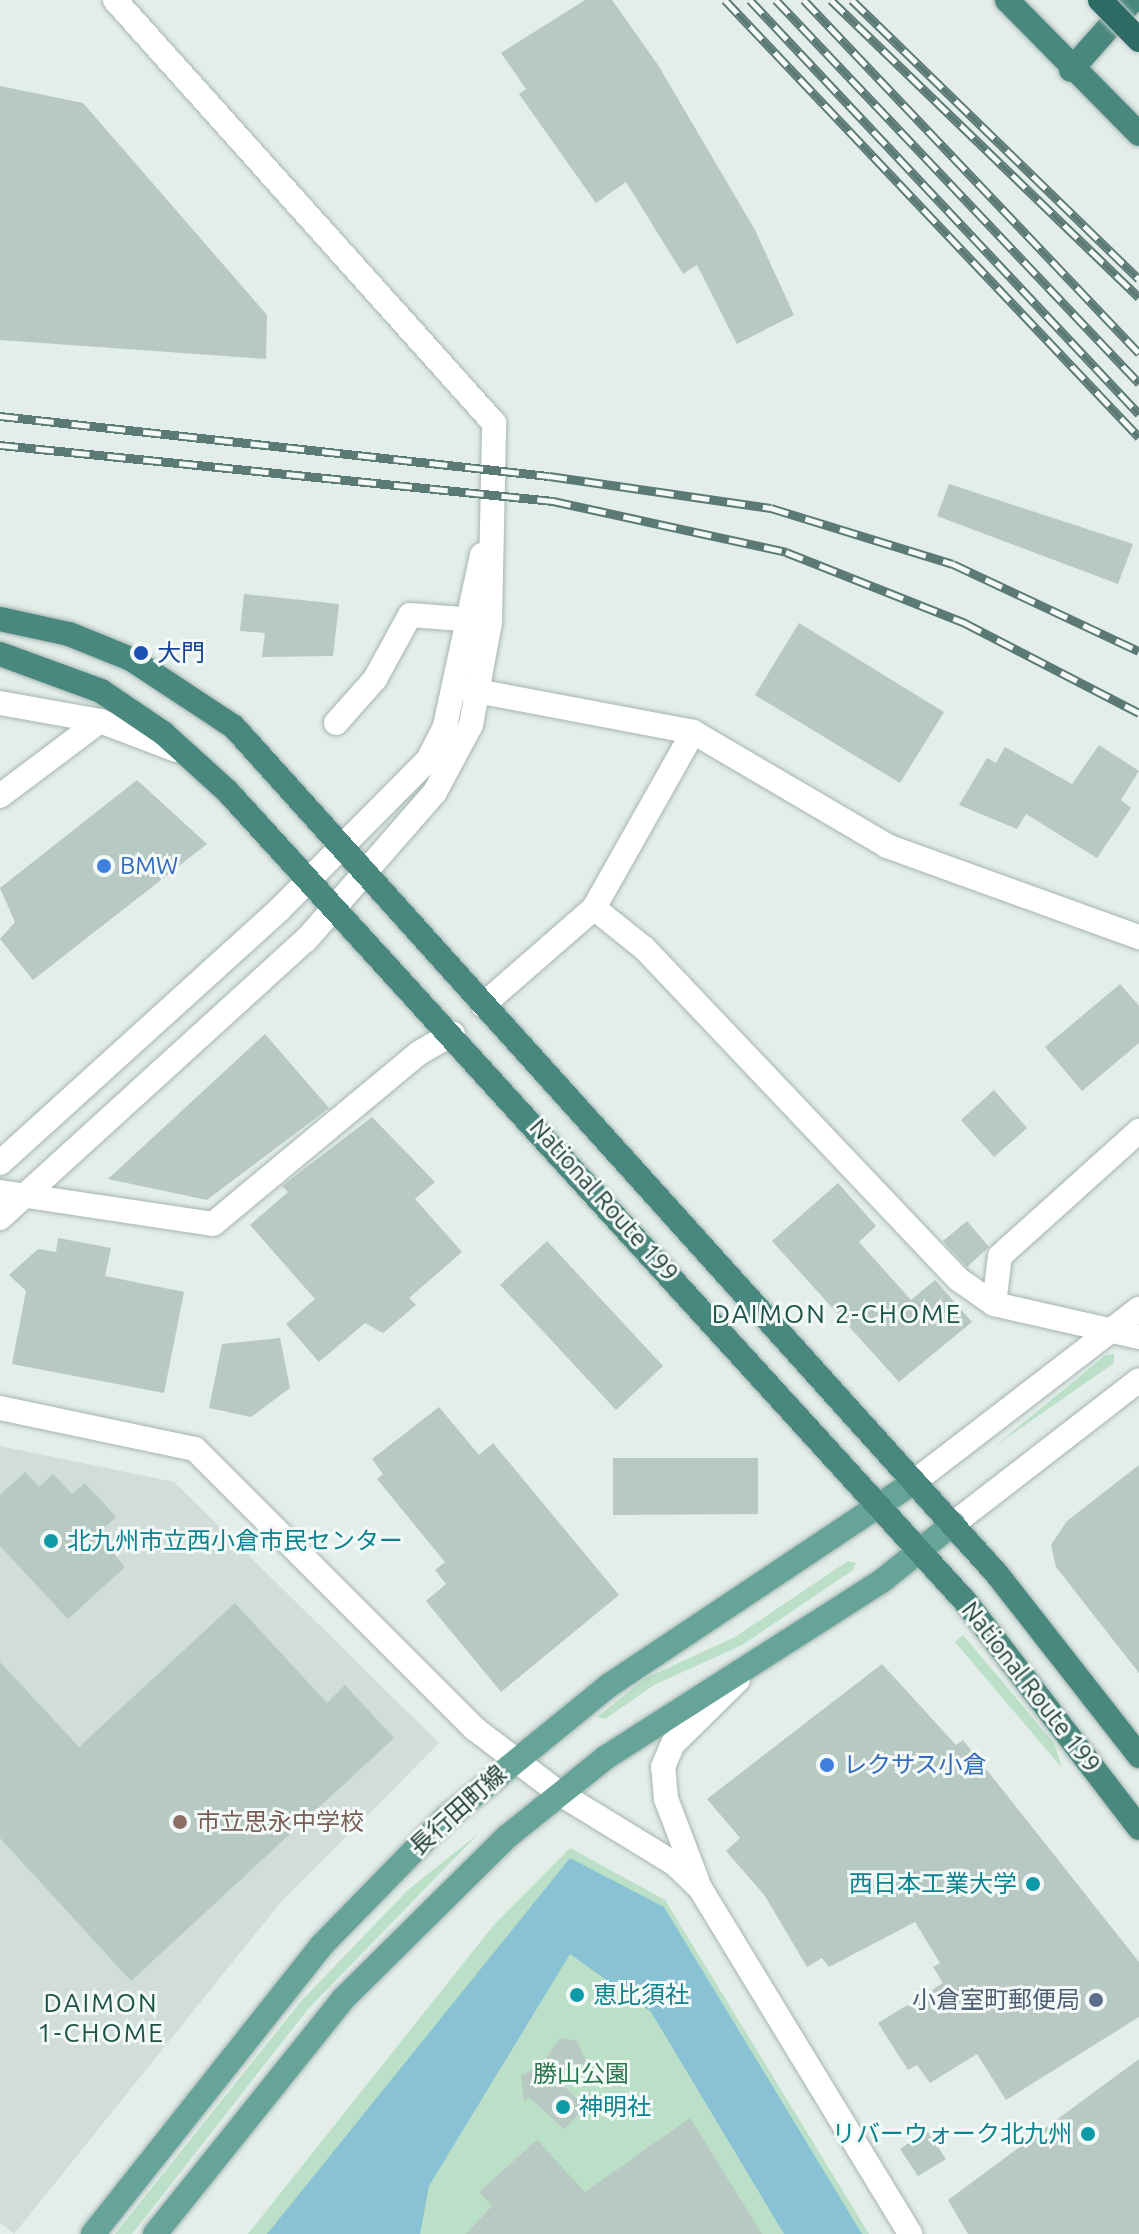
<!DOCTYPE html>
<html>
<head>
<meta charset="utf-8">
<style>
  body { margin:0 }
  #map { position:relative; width:1139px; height:2234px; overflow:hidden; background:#e3ede9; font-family:Ubuntu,"Noto Sans JP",sans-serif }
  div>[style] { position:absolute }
  .built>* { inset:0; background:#d1ddd8 }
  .green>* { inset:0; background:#bbdfc7 }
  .water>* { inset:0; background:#89c2d4 }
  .building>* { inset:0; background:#b8c8c2 }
  .roads { filter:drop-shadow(0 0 2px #a5b5b1) drop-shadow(0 0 2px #a5b5b1) }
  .minor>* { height:24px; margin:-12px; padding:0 12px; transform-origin:12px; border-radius:12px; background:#fff }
  .tertiary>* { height:24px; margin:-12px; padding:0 12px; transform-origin:12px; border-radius:12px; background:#fff }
  .secondary>* { height:24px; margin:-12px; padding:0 12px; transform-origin:12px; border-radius:12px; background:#fff }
  .primary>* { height:24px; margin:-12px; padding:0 12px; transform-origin:12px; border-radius:12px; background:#66a499 }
  .trunk>* { height:24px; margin:-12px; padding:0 12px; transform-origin:12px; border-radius:12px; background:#49887e }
  .rail>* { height:9px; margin-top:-4.5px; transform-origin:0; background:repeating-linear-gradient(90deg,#f3f9f7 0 18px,#5c7a75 0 36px); box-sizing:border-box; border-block:2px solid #5c7a75 }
  .bridges { filter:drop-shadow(0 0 2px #c1c9c8) drop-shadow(0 0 2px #c1c9c8) }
  .motorway-bridge>* { height:24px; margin:-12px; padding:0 12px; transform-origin:12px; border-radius:12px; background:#2c6c64 }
  .dots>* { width:22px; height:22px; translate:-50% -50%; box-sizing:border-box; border:4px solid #f3f9f7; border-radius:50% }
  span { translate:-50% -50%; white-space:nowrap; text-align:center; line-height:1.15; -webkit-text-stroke:6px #f3f9f7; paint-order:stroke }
  .transit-label { font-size:24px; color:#164399 }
  .left { translate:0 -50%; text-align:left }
  .shop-label { font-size:24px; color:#366cbe }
  .street-label { font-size:24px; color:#223f39 }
  .culture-label { font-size:24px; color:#0d838f }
  .right { translate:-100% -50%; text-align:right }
  .education-label { font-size:24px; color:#785e54 }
  .service-label { font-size:24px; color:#4e5e75 }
  .park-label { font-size:24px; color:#2a774e }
  .neighbourhood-label { font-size:26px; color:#1d5249; letter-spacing:2px }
</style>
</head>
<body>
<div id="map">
  <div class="built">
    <div style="clip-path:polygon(0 1446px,174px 1482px,439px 1743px,281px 1902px,14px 2234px,0 2223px)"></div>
  </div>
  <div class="green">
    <div style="clip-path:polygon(1106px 1355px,1114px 1354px,1114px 1363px,995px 1446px)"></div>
    <div style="clip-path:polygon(848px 1561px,856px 1563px,853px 1570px,742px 1645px,654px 1685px,605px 1719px,597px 1717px,646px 1678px,735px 1637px)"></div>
    <div style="clip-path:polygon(963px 1635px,1054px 1743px,1062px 1768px,955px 1642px)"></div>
    <div style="clip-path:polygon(478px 1834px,308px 2009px,132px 2234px,115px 2234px,303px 1999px,408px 1890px)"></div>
    <div style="clip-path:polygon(570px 1848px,665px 1900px,869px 2234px,248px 2234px,493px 1926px)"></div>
  </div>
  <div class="water">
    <div style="clip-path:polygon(570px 1858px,664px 1907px,862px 2234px,784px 2234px,651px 2012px,570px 1954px,429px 2186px,420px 2234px,267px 2234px)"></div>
  </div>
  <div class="building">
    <div style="clip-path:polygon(585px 0,612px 0,658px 65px,755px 230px,794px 315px,737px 344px,697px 265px,683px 274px,626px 182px,596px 203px,519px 94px,526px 89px,501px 53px)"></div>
    <div style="clip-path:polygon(0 86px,83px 103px,267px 315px,266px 359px,0 340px)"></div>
    <div style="clip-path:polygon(949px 484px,1133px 544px,1118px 584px,937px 516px)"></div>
    <div style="clip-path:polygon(244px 594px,339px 604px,333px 656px,262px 657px,265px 633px,240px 631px)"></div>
    <div style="clip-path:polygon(799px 623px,944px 712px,900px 783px,755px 695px)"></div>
    <div style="clip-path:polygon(1099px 745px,1139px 771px,1121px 800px,1131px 808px,1097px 858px,1026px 814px,1017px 829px,959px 805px,987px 758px,996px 763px,1005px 747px,1072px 784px)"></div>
    <div style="clip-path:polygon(137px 780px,207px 844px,33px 980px,0 939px,15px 922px,0 888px)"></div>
    <div style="clip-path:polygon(1120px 984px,1139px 1006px,1139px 1043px,1082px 1091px,1045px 1047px)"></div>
    <div style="clip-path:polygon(265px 1034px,329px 1108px,207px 1200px,108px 1179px)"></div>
    <div style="clip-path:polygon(994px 1090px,1027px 1128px,994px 1157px,961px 1120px)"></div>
    <div style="clip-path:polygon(372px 1117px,435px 1182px,415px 1199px,462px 1252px,409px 1298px,416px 1305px,383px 1333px,365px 1323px,319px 1362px,286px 1324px,315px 1299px,250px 1225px,288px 1192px,282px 1186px)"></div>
    <div style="clip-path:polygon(838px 1183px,876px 1226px,859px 1242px,911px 1300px,935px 1280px,972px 1322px,899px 1382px,772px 1241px)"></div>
    <div style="clip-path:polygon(967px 1221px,989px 1247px,967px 1267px,943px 1241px)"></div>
    <div style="clip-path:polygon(58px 1238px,111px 1248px,105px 1276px,184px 1292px,164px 1393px,12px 1364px,26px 1291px,9px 1275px,38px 1249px,56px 1252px)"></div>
    <div style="clip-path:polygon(547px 1241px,663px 1366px,616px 1410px,500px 1285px)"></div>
    <div style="clip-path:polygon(280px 1338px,290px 1388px,251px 1417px,209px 1408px,222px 1344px)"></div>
    <div style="clip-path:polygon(439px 1407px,479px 1455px,493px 1443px,619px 1595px,501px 1692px,426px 1601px,446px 1584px,435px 1570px,445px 1562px,377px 1479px,383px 1474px,372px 1459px)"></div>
    <div style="clip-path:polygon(613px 1458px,758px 1458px,758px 1514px,613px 1515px)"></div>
    <div style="clip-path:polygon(1139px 1465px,1139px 1673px,1056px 1567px,1051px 1545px,1067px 1521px)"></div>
    <div style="clip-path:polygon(25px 1472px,39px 1487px,53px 1474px,72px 1494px,85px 1483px,116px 1517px,97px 1535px,125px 1567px,68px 1619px,0 1546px,0 1495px)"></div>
    <div style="clip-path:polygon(235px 1603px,327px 1703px,345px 1685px,394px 1738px,131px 1981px,0 1838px,0 1662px,79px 1747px)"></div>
    <div style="clip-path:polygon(882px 1664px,956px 1745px,963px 1740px,1139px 1962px,1139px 2017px,1006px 2100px,977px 2054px,930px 2083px,917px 2065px,908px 2070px,878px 2023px,943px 1983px,933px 1967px,940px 1963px,915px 1922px,829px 1967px,822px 1958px,807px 1967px,765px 1896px,726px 1851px,740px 1838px,707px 1799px)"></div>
    <div style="clip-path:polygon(560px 2038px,577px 2041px,586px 2061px,557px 2080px,586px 2107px,564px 2129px,529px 2097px,524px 2101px,521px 2076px,543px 2063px)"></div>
    <div style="clip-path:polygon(1139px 2059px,1139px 2234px,968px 2234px,948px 2200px)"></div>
    <div style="clip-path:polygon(690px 2118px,762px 2234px,466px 2234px,492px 2206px,479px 2192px,537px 2140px,585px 2192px)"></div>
    <div style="clip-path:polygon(927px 2131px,946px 2159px,918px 2176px,900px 2149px)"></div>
  </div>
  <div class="roads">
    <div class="minor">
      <div style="left:336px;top:723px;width:59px;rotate:-48.4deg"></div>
      <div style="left:375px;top:679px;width:73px;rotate:-61.3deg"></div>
      <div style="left:410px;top:615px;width:78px;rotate:4.4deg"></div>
      <div style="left:0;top:796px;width:125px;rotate:-36.9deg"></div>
      <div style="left:594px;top:908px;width:64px;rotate:38.7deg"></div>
      <div style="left:644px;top:948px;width:456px;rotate:46.5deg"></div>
      <div style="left:958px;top:1279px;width:44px;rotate:34.8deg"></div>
      <div style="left:994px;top:1304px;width:149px;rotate:12.8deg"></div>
      <div style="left:483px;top:1005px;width:147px;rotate:-41.1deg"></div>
      <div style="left:594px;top:908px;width:202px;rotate:-60.6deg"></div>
      <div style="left:213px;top:1224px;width:268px;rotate:-39.7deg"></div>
      <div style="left:419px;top:1053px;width:39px;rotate:-30deg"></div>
      <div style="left:994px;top:1304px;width:48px;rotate:-82.9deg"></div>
      <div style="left:1000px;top:1256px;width:187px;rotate:-42deg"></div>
    </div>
    <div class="tertiary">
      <div style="left:466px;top:689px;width:231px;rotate:10.7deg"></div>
      <div style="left:693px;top:732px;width:225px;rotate:30.4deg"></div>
      <div style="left:887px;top:846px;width:268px;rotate:19.9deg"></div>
      <div style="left:0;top:1163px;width:377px;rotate:-42.2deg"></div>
      <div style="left:279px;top:910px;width:211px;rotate:-45.2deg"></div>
      <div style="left:428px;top:760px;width:38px;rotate:-63deg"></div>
      <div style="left:445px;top:726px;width:175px;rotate:-77.8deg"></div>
      <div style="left:0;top:1192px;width:215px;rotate:8.5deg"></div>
      <div style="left:0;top:1218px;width:413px;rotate:-42.3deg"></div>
      <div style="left:306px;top:940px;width:196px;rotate:-48.9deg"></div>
      <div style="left:435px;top:792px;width:76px;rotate:-61.8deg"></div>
      <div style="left:471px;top:725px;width:105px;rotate:-79.5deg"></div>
      <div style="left:490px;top:622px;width:199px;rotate:-88.8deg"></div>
      <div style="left:494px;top:423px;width:568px;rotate:-131.86deg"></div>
      <div style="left:0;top:1408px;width:199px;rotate:11.9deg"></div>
      <div style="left:195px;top:1449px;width:396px;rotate:45deg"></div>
      <div style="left:475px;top:1729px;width:106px;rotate:37.3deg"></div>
      <div style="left:559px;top:1793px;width:136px;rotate:31.5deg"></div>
      <div style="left:675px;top:1864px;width:35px;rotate:44deg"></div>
      <div style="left:700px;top:1888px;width:405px;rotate:58.7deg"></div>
      <div style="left:914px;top:1482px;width:284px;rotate:-37.6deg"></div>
      <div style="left:953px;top:1524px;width:235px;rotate:-37.7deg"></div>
      <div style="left:697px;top:1880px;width:87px;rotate:-110.9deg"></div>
      <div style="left:666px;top:1799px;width:32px;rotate:-95deg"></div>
      <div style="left:663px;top:1767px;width:25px;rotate:-67deg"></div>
      <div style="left:673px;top:1744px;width:91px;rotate:-44.6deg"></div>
    </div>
    <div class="secondary">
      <div style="left:0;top:703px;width:102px;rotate:10.2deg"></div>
      <div style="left:100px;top:721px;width:81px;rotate:20.9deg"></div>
    </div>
    <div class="primary">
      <div style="left:93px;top:2234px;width:369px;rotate:-51.6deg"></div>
      <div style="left:322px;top:1945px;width:176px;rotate:-45.7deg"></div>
      <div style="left:445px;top:1819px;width:210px;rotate:-39.2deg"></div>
      <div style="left:608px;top:1686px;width:368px;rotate:-33.7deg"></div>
      <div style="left:155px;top:2234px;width:301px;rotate:-51.3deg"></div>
      <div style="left:343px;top:1999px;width:232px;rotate:-44.7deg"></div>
      <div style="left:508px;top:1836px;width:124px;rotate:-38.8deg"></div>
      <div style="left:605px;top:1758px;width:330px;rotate:-32.6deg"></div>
      <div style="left:883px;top:1580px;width:90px;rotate:-38.7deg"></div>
    </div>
    <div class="trunk">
      <div style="left:1007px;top:0;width:188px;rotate:45.4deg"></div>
      <div style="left:1071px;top:70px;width:94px;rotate:-48.5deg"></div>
      <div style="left:0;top:619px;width:71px;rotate:12.3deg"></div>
      <div style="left:69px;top:634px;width:67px;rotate:22deg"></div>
      <div style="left:131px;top:659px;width:123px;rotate:33.4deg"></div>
      <div style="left:234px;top:727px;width:1140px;rotate:47.99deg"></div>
      <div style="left:997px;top:1574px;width:231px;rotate:52deg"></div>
      <div style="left:0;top:654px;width:108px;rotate:20.1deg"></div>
      <div style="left:101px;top:691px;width:75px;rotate:34.1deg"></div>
      <div style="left:163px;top:733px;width:88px;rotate:42.2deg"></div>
      <div style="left:228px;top:792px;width:1094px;rotate:47.67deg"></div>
      <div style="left:965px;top:1601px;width:286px;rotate:52.5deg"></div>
    </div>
  </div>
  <div class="rail">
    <div style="left:725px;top:0;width:602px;rotate:46.55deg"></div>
    <div style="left:750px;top:0;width:568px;rotate:46.78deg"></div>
    <div style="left:776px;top:0;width:528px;rotate:46.54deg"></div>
    <div style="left:804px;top:0;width:487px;rotate:46.5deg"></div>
    <div style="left:831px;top:0;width:428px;rotate:44deg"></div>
    <div style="left:852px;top:0;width:400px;rotate:44.2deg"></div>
    <div style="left:0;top:416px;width:552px;rotate:6.24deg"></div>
    <div style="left:549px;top:476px;width:224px;rotate:8.2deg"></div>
    <div style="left:771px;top:508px;width:190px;rotate:17.1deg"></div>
    <div style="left:953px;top:564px;width:205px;rotate:25.1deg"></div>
    <div style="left:0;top:445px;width:556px;rotate:5.78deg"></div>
    <div style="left:553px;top:501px;width:239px;rotate:12.3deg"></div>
    <div style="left:786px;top:552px;width:193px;rotate:21.6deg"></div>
    <div style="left:965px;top:623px;width:196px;rotate:27.3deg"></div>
  </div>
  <div class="bridges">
    <div class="motorway-bridge">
      <div style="left:1100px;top:0;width:56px;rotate:45.7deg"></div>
    </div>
  </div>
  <div class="dots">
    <div style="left:141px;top:653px;background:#1a4fb4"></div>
    <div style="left:104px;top:866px;background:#3f7fe0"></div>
    <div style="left:51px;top:1541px;background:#0f9aa8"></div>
    <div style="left:827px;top:1765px;background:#3f7fe0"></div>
    <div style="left:180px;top:1822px;background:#8d6e63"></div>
    <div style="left:1033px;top:1884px;background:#0f9aa8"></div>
    <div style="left:577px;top:1995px;background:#0f9aa8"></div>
    <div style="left:1096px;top:2000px;background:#5c6f8a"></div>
    <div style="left:563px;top:2107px;background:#0f9aa8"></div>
    <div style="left:1088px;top:2134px;background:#0f9aa8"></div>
  </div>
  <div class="transit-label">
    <span class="left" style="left:157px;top:653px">大門</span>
  </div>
  <div class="shop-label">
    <span class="left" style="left:120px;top:866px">BMW</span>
    <span class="left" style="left:843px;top:1765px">レクサス小倉</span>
  </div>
  <div class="street-label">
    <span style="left:604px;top:1200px;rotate:48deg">National Route 199</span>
    <span style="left:1031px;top:1687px;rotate:52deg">National Route 199</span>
    <span style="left:458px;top:1810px;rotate:-42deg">長行田町線</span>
  </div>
  <div class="culture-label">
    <span class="left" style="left:67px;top:1541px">北九州市立西小倉市民センター</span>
    <span class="right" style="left:1017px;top:1884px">西日本工業大学</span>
    <span class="left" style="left:593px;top:1995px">恵比須社</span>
    <span class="left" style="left:579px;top:2107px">神明社</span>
    <span class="right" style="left:1072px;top:2134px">リバーウォーク北九州</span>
  </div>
  <div class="education-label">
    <span class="left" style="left:196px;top:1822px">市立思永中学校</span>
  </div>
  <div class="service-label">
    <span class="right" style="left:1080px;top:2000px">小倉室町郵便局</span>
  </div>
  <div class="park-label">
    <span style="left:581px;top:2074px">勝山公園</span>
  </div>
  <div class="neighbourhood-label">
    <span style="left:837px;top:1314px">DAIMON 2-CHOME</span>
    <span style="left:101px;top:2018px">DAIMON<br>1-CHOME</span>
  </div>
</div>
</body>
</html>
